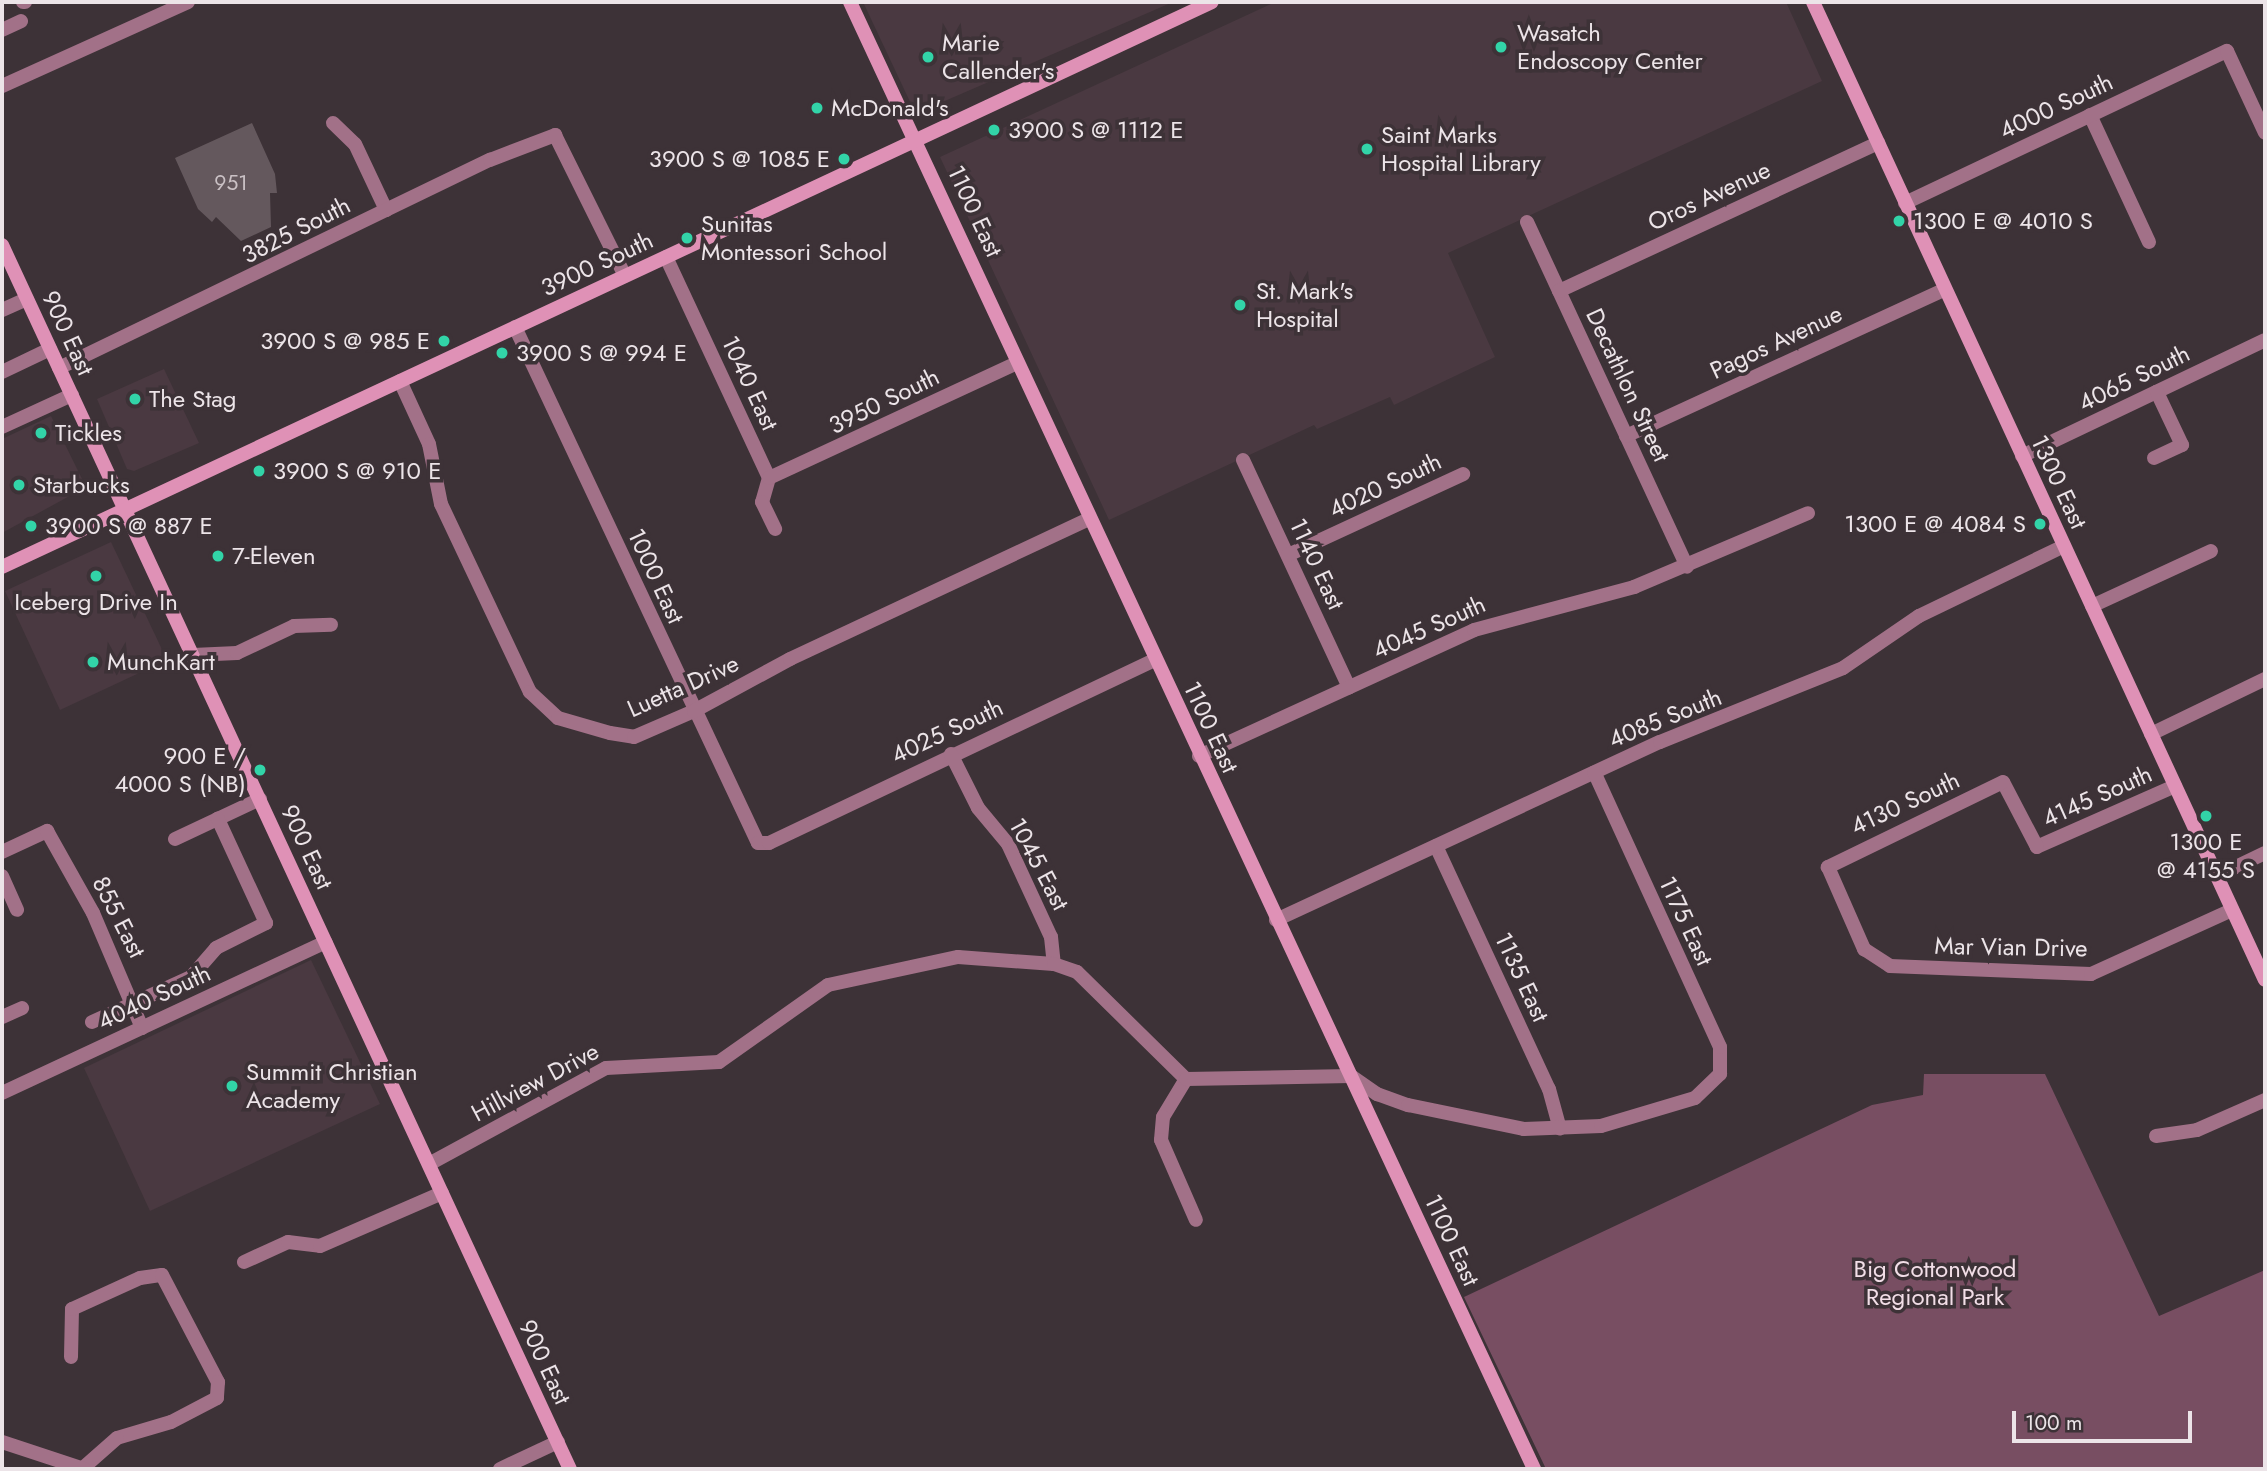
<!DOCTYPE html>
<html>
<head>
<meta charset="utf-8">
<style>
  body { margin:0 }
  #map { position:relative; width:2267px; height:1471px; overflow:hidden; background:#3d3237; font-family:Jost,sans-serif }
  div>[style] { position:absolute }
  .built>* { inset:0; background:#4a3941 }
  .green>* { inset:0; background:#784e62 }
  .building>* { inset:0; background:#64585d }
  .street>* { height:14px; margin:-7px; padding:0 7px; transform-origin:7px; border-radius:7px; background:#a27188 }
  .secondary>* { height:14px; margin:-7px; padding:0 7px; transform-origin:7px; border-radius:7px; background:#df91b6 }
  .dots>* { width:19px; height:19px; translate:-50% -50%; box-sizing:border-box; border:4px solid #3d3237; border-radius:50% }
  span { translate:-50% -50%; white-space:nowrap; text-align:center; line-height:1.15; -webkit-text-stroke:7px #3d3237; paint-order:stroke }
  .number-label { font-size:21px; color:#cac1c5 }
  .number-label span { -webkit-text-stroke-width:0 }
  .poi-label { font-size:24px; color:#ece4e8 }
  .left { translate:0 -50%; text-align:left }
  .right { translate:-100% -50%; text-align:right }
  .street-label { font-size:24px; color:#ece4e8 }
  .park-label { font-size:24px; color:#f2dee7 }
  .frame { position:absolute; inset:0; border:4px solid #ece4e8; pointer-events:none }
  .scale { position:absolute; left:2012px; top:1411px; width:180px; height:32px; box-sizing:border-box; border:4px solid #ece4e8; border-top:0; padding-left:9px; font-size:21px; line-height:24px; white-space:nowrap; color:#ece4e8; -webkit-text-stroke:5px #3d3237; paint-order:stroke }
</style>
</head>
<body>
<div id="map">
  <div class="built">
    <div style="clip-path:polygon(863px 2px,1173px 2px,924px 110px,912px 106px)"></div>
    <div style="clip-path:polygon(1275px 2px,1786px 2px,1822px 81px,1448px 253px,1495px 357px,1394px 405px,1390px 397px,1317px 429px,1314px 425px,1109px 520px,940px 157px)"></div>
    <div style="clip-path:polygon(164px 369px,199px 443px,134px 471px,127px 469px,97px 399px)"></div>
    <div style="clip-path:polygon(51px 416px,86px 487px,2px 533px,2px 439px)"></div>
    <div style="clip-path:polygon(111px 542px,167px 660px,60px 710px,5px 591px)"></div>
    <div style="clip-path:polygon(311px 960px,380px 1104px,150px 1211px,84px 1068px)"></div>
  </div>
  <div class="green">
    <div style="clip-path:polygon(1924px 1074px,2045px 1074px,2159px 1316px,2265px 1270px,2265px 1469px,1546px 1469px,1464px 1297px,1872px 1105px,1923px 1095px)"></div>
  </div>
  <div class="building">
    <div style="clip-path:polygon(252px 123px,275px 174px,277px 193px,270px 193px,271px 227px,241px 241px,216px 217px,212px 222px,198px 209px,175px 158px)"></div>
  </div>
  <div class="street">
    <div style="left:23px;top:2px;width:2px"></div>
    <div style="left:2px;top:30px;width:21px;rotate:-25deg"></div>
    <div style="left:2px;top:86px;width:204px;rotate:-24.3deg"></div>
    <div style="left:2090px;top:115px;width:140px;rotate:65.1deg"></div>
    <div style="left:333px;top:123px;width:30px;rotate:44deg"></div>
    <div style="left:355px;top:144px;width:73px;rotate:64.8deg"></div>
    <div style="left:1905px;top:203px;width:356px;rotate:-25.3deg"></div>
    <div style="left:2227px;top:51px;width:90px;rotate:65.1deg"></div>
    <div style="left:1527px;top:222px;width:380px;rotate:65.1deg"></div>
    <div style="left:666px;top:257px;width:244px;rotate:65deg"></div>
    <div style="left:769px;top:478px;width:25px;rotate:106deg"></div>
    <div style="left:762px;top:502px;width:30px;rotate:64deg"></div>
    <div style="left:1559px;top:291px;width:352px;rotate:-24.9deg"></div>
    <div style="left:2px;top:310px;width:27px;rotate:-24deg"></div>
    <div style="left:515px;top:327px;width:570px;rotate:64.78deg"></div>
    <div style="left:758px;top:843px;width:11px"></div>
    <div style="left:769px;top:843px;width:427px;rotate:-25.4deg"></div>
    <div style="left:59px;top:368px;width:479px;rotate:-25.8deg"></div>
    <div style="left:490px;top:160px;width:70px;rotate:-21deg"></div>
    <div style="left:555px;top:135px;width:157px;rotate:63.6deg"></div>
    <div style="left:2px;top:372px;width:53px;rotate:-25.6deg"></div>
    <div style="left:400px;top:381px;width:69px;rotate:65.3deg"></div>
    <div style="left:429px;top:444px;width:61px;rotate:78.7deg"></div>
    <div style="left:441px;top:504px;width:208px;rotate:64.7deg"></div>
    <div style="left:530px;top:692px;width:38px;rotate:43deg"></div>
    <div style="left:558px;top:718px;width:54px;rotate:16.1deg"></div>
    <div style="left:610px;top:733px;width:24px;rotate:9deg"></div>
    <div style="left:634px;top:737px;width:65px;rotate:-23.4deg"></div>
    <div style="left:694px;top:711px;width:109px;rotate:-28.4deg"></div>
    <div style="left:790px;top:659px;width:328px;rotate:-25.1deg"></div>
    <div style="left:2px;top:427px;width:77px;rotate:-24.6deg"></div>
    <div style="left:1626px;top:436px;width:351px;rotate:-24.7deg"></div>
    <div style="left:2022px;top:456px;width:269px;rotate:-25.5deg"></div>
    <div style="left:2154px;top:458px;width:31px;rotate:-25deg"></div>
    <div style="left:2182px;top:445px;width:59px;rotate:-115.3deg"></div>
    <div style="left:1243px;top:460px;width:251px;rotate:65deg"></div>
    <div style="left:769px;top:478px;width:273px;rotate:-24.9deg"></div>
    <div style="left:1288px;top:555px;width:193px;rotate:-24.8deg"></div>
    <div style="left:2092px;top:606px;width:131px;rotate:-24.8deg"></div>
    <div style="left:193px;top:655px;width:44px;rotate:-2.6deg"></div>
    <div style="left:237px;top:653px;width:63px;rotate:-25.3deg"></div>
    <div style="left:294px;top:626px;width:37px;rotate:-2deg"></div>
    <div style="left:2151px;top:734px;width:127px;rotate:-25.8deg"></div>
    <div style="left:951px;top:754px;width:60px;rotate:63.4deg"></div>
    <div style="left:978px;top:808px;width:47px;rotate:50.2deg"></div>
    <div style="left:1008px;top:844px;width:102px;rotate:65.2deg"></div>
    <div style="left:1051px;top:937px;width:27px;rotate:84deg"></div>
    <div style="left:1199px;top:756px;width:302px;rotate:-24.6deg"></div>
    <div style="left:1474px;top:630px;width:166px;rotate:-15deg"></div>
    <div style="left:1634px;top:587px;width:189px;rotate:-23deg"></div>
    <div style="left:2175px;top:786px;width:151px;rotate:156.2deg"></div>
    <div style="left:2037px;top:847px;width:73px;rotate:-117.6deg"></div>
    <div style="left:2003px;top:782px;width:195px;rotate:154.1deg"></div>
    <div style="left:1828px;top:867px;width:90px;rotate:66.3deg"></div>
    <div style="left:1864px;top:949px;width:31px;rotate:33deg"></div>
    <div style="left:1890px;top:966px;width:201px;rotate:2.3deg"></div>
    <div style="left:2091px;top:974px;width:155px;rotate:-24.4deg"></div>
    <div style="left:175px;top:839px;width:94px;rotate:-25.2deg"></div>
    <div style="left:1436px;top:846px;width:268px;rotate:65.1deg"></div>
    <div style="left:1549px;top:1089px;width:41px;rotate:74.6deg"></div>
    <div style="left:2px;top:852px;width:50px;rotate:-25deg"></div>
    <div style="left:47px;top:831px;width:94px;rotate:60.7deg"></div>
    <div style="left:93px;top:913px;width:125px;rotate:66.9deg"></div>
    <div style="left:2px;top:876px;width:37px;rotate:66deg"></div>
    <div style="left:2217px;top:876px;width:53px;rotate:-25.6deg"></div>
    <div style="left:1276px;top:920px;width:423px;rotate:-24.9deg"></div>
    <div style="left:1660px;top:742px;width:197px;rotate:-22deg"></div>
    <div style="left:1843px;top:668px;width:92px;rotate:-34.4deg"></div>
    <div style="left:1919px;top:616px;width:161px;rotate:-25.8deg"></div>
    <div style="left:2px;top:1017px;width:22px;rotate:-24deg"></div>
    <div style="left:92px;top:1022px;width:109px;rotate:-24.4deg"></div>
    <div style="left:191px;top:977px;width:38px;rotate:-49deg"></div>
    <div style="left:216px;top:948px;width:56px;rotate:-26.6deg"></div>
    <div style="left:266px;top:923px;width:115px;rotate:-114.8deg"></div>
    <div style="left:1186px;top:1079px;width:44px;rotate:121.2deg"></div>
    <div style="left:1163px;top:1117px;width:23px;rotate:95deg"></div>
    <div style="left:1161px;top:1140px;width:87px;rotate:66.4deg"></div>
    <div style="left:2px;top:1093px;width:357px;rotate:-25deg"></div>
    <div style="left:2156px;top:1136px;width:41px;rotate:-8.3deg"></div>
    <div style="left:2197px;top:1130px;width:74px;rotate:-23.8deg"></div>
    <div style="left:429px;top:1164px;width:201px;rotate:-28.5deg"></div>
    <div style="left:606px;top:1068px;width:113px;rotate:-3deg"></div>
    <div style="left:719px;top:1062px;width:133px;rotate:-35.2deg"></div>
    <div style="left:828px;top:985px;width:133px;rotate:-12.2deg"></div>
    <div style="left:958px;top:957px;width:96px;rotate:4.2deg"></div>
    <div style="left:1054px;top:964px;width:24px;rotate:19deg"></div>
    <div style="left:1077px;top:972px;width:153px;rotate:44.5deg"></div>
    <div style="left:1186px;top:1079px;width:165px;rotate:-1deg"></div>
    <div style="left:1351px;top:1076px;width:32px;rotate:35deg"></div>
    <div style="left:1377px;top:1094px;width:33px;rotate:20deg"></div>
    <div style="left:1408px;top:1105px;width:118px;rotate:11.7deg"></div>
    <div style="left:1524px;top:1129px;width:77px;rotate:-2.2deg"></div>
    <div style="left:1601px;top:1126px;width:98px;rotate:-16.6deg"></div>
    <div style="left:1695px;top:1098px;width:35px;rotate:-44deg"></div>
    <div style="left:1720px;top:1074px;width:27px;rotate:-90deg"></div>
    <div style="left:1720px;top:1047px;width:302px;rotate:-114.6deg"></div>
    <div style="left:244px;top:1262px;width:48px;rotate:-24.4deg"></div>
    <div style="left:288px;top:1242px;width:32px;rotate:7deg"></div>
    <div style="left:320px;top:1246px;width:133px;rotate:-23.5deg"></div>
    <div style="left:71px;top:1357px;width:48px;rotate:-88.8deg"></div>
    <div style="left:72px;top:1309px;width:75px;rotate:-24.5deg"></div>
    <div style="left:140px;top:1278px;width:22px;rotate:-8deg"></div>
    <div style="left:162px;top:1275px;width:121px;rotate:62.4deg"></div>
    <div style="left:218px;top:1382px;width:16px;rotate:94deg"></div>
    <div style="left:217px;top:1398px;width:52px;rotate:152.4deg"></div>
    <div style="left:171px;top:1422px;width:56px;rotate:163.5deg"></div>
    <div style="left:117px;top:1438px;width:45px;rotate:138.6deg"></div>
    <div style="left:2px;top:1442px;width:86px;rotate:18.2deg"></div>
    <div style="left:500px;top:1469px;width:64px;rotate:-25deg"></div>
  </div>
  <div class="secondary">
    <div style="left:850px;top:2px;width:1619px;rotate:65deg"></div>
    <div style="left:1813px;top:2px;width:1077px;rotate:65.2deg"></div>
    <div style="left:2px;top:245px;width:1349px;rotate:65.11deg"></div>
    <div style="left:2px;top:567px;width:1335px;rotate:-25.03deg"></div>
  </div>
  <div class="dots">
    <div style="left:1501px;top:47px;background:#32d4a8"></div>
    <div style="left:928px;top:57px;background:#32d4a8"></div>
    <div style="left:817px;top:108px;background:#32d4a8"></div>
    <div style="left:994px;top:130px;background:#32d4a8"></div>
    <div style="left:1367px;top:149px;background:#32d4a8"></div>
    <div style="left:844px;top:159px;background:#32d4a8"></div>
    <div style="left:1899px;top:221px;background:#32d4a8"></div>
    <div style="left:687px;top:238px;background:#32d4a8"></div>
    <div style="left:1240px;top:305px;background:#32d4a8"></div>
    <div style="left:444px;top:341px;background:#32d4a8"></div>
    <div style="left:502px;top:353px;background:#32d4a8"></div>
    <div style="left:135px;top:399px;background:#32d4a8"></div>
    <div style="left:41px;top:433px;background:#32d4a8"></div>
    <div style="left:259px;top:471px;background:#32d4a8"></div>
    <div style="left:19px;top:485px;background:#32d4a8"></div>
    <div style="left:2040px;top:524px;background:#32d4a8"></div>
    <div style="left:31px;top:526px;background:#32d4a8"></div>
    <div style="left:218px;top:556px;background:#32d4a8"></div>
    <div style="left:96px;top:576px;background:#32d4a8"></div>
    <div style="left:93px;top:662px;background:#32d4a8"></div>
    <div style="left:260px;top:770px;background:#32d4a8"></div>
    <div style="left:2206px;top:816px;background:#32d4a8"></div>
    <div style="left:232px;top:1086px;background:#32d4a8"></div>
  </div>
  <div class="number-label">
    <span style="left:231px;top:183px">951</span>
  </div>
  <div class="poi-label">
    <span class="left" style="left:1517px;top:47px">Wasatch<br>Endoscopy Center</span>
    <span class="left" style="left:942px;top:57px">Marie<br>Callender's</span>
    <span class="left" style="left:831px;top:108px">McDonald's</span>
    <span class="left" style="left:1008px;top:130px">3900 S @ 1112 E</span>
    <span class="left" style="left:1381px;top:149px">Saint Marks<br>Hospital Library</span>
    <span class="right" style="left:830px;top:159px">3900 S @ 1085 E</span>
    <span class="left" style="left:1913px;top:221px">1300 E @ 4010 S</span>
    <span class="left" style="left:701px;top:238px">Sunitas<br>Montessori School</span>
    <span class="left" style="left:1256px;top:305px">St. Mark's<br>Hospital</span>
    <span class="right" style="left:430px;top:341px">3900 S @ 985 E</span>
    <span class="left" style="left:516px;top:353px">3900 S @ 994 E</span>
    <span class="left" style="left:149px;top:399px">The Stag</span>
    <span class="left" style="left:55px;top:433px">Tickles</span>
    <span class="left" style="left:273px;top:471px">3900 S @ 910 E</span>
    <span class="left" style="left:33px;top:485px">Starbucks</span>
    <span class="right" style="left:2026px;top:524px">1300 E @ 4084 S</span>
    <span class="left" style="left:45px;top:526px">3900 S @ 887 E</span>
    <span class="left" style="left:232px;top:556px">7-Eleven</span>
    <span style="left:96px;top:602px">Iceberg Drive In</span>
    <span class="left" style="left:107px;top:662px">MunchKart</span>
    <span class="right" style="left:246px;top:770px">900 E /<br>4000 S (NB)</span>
    <span style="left:2206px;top:856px">1300 E<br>@ 4155 S</span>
    <span class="left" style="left:246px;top:1086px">Summit Christian<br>Academy</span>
  </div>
  <div class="street-label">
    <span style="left:2056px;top:106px;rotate:-25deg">4000 South</span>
    <span style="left:1709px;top:196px;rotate:-25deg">Oros Avenue</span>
    <span style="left:975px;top:211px;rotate:65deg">1100 East</span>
    <span style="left:296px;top:230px;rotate:-27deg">3825 South</span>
    <span style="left:597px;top:264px;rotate:-25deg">3900 South</span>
    <span style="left:68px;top:333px;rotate:65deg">900 East</span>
    <span style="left:1776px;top:342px;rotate:-25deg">Pagos Avenue</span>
    <span style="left:2134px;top:378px;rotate:-26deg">4065 South</span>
    <span style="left:750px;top:383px;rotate:65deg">1040 East</span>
    <span style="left:1628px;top:385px;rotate:65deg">Decathlon Street</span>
    <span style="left:884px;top:401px;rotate:-26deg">3950 South</span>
    <span style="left:2059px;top:482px;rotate:65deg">1300 East</span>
    <span style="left:1385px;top:485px;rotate:-25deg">4020 South</span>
    <span style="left:1317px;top:564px;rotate:65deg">1140 East</span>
    <span style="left:656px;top:576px;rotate:65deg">1000 East</span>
    <span style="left:1429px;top:627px;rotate:-24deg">4045 South</span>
    <span style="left:683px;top:686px;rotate:-24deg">Luetta Drive</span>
    <span style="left:1665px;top:718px;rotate:-22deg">4085 South</span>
    <span style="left:1211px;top:727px;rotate:65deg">1100 East</span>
    <span style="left:947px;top:731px;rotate:-25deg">4025 South</span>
    <span style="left:2097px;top:796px;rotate:-24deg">4145 South</span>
    <span style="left:1905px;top:803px;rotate:-25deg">4130 South</span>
    <span style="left:307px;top:847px;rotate:65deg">900 East</span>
    <span style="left:1039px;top:864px;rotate:62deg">1045 East</span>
    <span style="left:119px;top:917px;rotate:63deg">855 East</span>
    <span style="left:1686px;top:921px;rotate:65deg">1175 East</span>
    <span style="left:2011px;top:947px;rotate:1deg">Mar Vian Drive</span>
    <span style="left:1522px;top:977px;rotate:65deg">1135 East</span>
    <span style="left:154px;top:997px;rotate:-25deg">4040 South</span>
    <span style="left:535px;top:1082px;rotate:-28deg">Hillview Drive</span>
    <span style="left:1452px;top:1240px;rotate:65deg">1100 East</span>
    <span style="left:545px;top:1362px;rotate:65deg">900 East</span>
  </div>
  <div class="park-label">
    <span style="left:1935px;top:1283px">Big Cottonwood<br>Regional Park</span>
  </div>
  <div class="frame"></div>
  <div class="scale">100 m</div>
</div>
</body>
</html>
